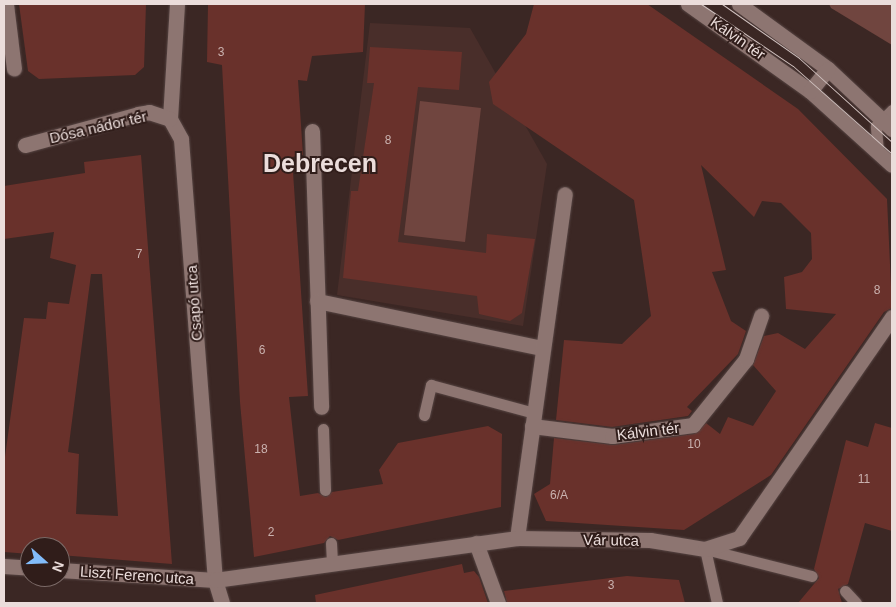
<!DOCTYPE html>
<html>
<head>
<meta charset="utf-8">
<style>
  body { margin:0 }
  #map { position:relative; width:896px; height:607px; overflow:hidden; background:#3b2724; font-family:Helvetica,sans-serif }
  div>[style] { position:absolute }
  .built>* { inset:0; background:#492e2a }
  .green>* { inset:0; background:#70453f }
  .building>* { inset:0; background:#69312b }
  .roads { filter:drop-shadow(0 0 1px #564543) drop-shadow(0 0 1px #564543) }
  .lane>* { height:11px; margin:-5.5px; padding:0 5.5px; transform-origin:5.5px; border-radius:5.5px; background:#8d7571 }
  .street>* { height:15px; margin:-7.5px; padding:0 7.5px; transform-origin:7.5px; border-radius:7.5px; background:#8d7571 }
  .tram>* { height:1px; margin:-0.5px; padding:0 0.5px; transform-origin:0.5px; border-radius:0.5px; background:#d0c1bf }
  span { translate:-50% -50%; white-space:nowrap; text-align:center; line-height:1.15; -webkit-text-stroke:4px #301d1a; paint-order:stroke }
  .number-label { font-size:12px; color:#cab2af }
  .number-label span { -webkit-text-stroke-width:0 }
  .street-label { font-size:15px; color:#ebdddb }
  .town-label { font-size:25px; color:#ebdddb; font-weight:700 }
  .frame { position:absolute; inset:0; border:5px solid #ebdddb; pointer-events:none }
  .north { position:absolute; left:20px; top:537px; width:50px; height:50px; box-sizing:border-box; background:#301d1a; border:1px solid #7b6a67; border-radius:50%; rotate:110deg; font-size:14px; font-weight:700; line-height:20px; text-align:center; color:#ebdddb }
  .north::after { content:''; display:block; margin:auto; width:18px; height:22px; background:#82bcfa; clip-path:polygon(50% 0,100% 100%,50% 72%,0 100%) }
</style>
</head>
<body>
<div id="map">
  <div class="built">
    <div style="clip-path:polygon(370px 23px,470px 28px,547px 164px,523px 326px,337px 295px)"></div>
  </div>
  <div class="green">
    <div style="clip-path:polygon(829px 4px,892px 4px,892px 45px,831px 8px)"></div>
    <div style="clip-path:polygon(420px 101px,481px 108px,465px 242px,404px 235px)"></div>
  </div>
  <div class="building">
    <div style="clip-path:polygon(19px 4px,146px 4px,144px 67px,135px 75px,39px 79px,28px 71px)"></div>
    <div style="clip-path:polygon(208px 4px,365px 4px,363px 52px,312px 56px,307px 81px,298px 80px,303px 155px,292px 157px,308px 396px,289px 397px,300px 496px,318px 493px,326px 497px,332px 492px,383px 484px,379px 470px,398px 443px,488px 426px,502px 434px,501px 507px,338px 540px,330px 536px,324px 543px,254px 557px,240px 402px,222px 65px,207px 62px)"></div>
    <div style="clip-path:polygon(534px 4px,647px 4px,798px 109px,887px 199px,892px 308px,884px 312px,771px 475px,684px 530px,546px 521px,534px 494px,550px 484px,554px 438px,613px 445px,694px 434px,706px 423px,720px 434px,728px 417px,753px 426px,776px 391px,753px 365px,764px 336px,778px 333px,805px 349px,836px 314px,786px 309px,784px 277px,802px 272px,812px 259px,811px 233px,781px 203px,762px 201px,754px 217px,701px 165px,726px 270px,712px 272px,731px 321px,746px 331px,738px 354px,687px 407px,692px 411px,688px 416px,612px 427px,556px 420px,564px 340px,622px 344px,651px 316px,634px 200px,493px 104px,489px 82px,526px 34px)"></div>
    <div style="clip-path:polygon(370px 47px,462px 52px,459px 90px,418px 87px,398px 242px,486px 253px,487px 234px,535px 239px,522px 313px,510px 321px,479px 314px,477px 296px,343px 278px,351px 191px,358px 191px,374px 83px,367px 83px)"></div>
    <div style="clip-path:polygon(evenodd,141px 155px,172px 564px,60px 555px,60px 547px,30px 547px,30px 554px,4px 552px,4px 464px,24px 318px,46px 319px,48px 302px,69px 304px,76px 265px,50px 258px,54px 232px,4px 239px,4px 186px,85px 173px,84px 162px,141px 155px,91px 274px,102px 274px,118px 516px,76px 514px,79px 454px,68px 452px,91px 274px)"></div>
    <div style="clip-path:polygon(875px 423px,892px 428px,892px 531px,865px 523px,848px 584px,838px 589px,842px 603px,798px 603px,819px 578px,814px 569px,846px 440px,868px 447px)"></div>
    <div style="clip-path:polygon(462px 564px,464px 573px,474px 571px,479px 577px,488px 603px,316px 603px,315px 595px)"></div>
    <div style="clip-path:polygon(627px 576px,679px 580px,685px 603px,507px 603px,504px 591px)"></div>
  </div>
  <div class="roads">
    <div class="lane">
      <div style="left:878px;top:151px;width:25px;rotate:-95deg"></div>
      <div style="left:876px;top:126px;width:23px;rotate:-45deg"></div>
      <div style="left:424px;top:415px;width:31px;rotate:-77deg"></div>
      <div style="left:431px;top:385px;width:107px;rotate:15.2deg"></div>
      <div style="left:323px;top:429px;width:61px;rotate:88.1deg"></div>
      <div style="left:331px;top:543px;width:21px;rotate:87deg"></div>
      <div style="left:845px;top:591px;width:16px;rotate:47deg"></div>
      <div style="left:717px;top:603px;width:55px;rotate:-102.5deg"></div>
      <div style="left:705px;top:549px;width:110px;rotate:14.2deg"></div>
    </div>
    <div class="street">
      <div style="left:6px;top:4px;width:65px;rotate:83deg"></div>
      <div style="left:177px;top:4px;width:115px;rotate:93.5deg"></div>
      <div style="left:170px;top:119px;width:23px;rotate:61deg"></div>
      <div style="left:181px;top:139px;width:442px;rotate:85.6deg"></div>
      <div style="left:215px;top:580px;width:24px;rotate:73deg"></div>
      <div style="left:688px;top:4px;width:150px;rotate:35.5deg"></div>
      <div style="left:810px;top:91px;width:110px;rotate:42.1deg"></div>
      <div style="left:739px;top:4px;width:110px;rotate:36.1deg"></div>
      <div style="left:828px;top:69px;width:88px;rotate:43.2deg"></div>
      <div style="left:810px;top:91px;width:28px;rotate:-51deg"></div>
      <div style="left:312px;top:131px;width:276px;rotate:88.1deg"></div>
      <div style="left:25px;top:145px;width:117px;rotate:-15.3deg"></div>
      <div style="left:138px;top:114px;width:11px;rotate:-10deg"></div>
      <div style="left:149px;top:112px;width:22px;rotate:18deg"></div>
      <div style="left:317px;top:301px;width:230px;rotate:11.8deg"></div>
      <div style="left:532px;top:426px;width:81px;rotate:7.1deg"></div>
      <div style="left:612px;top:436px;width:82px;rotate:-7.7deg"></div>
      <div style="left:693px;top:425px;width:85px;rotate:-51.2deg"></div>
      <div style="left:746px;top:359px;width:46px;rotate:-70.8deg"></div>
      <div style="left:517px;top:538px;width:347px;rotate:-82.1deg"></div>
      <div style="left:476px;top:543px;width:64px;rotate:69.9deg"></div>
      <div style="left:4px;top:566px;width:26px;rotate:4deg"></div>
      <div style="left:60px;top:570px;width:155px;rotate:3.7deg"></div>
      <div style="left:215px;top:580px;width:305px;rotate:-7.9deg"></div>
      <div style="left:517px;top:538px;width:133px;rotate:0.9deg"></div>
      <div style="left:650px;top:540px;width:56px;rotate:9.3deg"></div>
      <div style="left:705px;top:549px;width:36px;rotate:-18deg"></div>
      <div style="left:739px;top:538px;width:269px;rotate:-55.3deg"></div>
    </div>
  </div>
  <div class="tram">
    <div style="left:701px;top:4px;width:111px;rotate:34deg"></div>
    <div style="left:793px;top:66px;width:132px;rotate:41.6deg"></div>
    <div style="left:722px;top:4px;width:94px;rotate:35deg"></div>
    <div style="left:799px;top:58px;width:125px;rotate:42.1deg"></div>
  </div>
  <div class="number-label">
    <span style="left:221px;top:53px">3</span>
    <span style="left:388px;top:141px">8</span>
    <span style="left:139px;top:255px">7</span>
    <span style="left:877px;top:291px">8</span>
    <span style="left:262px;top:351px">6</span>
    <span style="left:694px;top:445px">10</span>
    <span style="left:261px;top:450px">18</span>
    <span style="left:864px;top:480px">11</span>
    <span style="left:559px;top:496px">6/A</span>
    <span style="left:271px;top:533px">2</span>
    <span style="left:611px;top:586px">3</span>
  </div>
  <div class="street-label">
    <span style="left:738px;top:38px;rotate:35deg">Kálvin tér</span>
    <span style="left:98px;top:127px;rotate:-13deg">Dósa nádor tér</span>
    <span style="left:194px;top:303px;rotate:-94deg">Csapó utca</span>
    <span style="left:648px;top:431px;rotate:-7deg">Kálvin tér</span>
    <span style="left:611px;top:540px;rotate:1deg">Vár utca</span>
    <span style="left:137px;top:575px;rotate:4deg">Liszt Ferenc utca</span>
  </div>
  <div class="town-label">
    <span style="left:320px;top:163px">Debrecen</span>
  </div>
  <div class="frame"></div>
  <div class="north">N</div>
</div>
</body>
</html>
